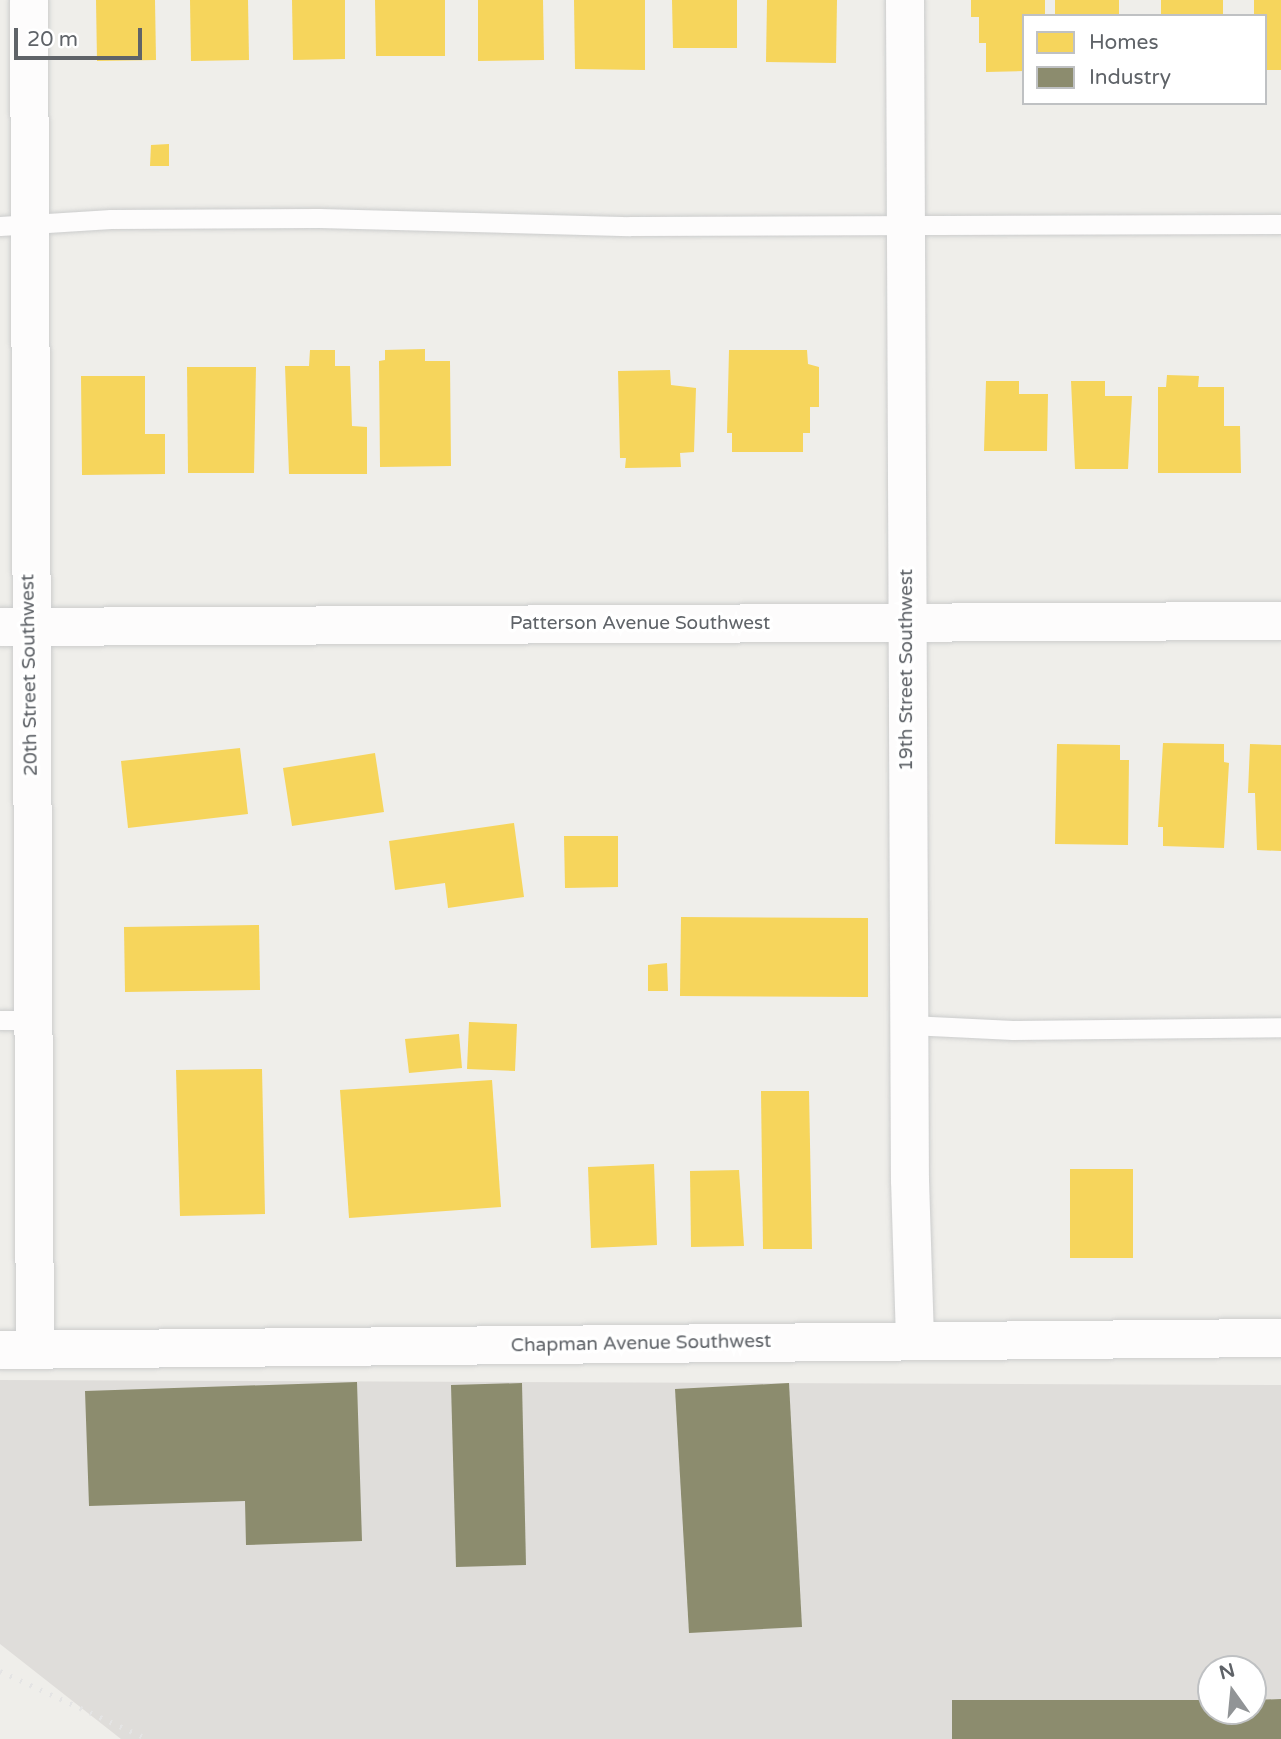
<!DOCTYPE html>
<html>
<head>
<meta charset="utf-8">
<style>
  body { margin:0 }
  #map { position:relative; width:1281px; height:1739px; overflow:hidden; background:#efeeea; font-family:"Varela Round",sans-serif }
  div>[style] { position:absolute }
  .industrial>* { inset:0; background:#dfddda }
  .homes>* { inset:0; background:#f6d55c }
  .industry>* { inset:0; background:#8c8c6e }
  .roads { filter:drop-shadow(0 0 2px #cbcccc) drop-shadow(0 0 2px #cbcccc) }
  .service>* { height:19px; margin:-9.5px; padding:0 9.5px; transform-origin:9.5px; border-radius:9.5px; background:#fdfcfc }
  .minor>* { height:38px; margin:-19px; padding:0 19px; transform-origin:19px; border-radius:19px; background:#fdfcfc }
  .secondary>* { height:38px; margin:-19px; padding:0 19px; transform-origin:19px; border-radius:19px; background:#fdfcfc }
  .rail>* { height:5px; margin-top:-2.5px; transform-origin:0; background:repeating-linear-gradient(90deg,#e4e4e4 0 2px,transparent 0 11px) }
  span { translate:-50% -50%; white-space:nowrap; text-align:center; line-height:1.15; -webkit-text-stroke:7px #fff; paint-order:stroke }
  .street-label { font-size:19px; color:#5f6368 }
  .legend { position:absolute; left:1022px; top:14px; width:245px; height:91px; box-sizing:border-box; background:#fff; border:2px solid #bfc1c3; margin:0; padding:9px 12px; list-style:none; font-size:21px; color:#5f6368 }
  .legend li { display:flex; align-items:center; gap:14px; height:35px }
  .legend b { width:35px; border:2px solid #bfc1c3 }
  .north { position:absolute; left:1197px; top:1655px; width:70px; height:70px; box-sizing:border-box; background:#fff; border:2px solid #bfc1c3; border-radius:50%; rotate:345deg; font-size:19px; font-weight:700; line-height:28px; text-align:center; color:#5f6368 }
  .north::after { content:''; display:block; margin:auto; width:24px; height:32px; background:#919496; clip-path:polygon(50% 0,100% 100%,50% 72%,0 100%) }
  .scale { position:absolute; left:14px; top:28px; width:128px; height:32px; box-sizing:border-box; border:4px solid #5f6368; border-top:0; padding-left:9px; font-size:21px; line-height:24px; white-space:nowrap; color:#5f6368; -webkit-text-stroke:5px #fff; paint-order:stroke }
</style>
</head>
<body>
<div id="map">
  <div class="industrial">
    <div style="clip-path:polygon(evenodd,0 1380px,1281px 1385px,1281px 1739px,121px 1739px,0 1644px,0 1380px,1211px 1669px,1253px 1669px,1253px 1711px,1211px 1711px,1211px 1669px)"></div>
  </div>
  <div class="homes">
    <div style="clip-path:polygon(96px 0,155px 0,156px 60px,97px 61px)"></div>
    <div style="clip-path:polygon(190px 0,248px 0,249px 60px,191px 61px)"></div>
    <div style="clip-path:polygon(292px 0,345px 0,345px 59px,293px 60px)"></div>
    <div style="clip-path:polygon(375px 0,445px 0,445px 56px,376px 56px)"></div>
    <div style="clip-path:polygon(478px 0,543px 0,544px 60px,478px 61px)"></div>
    <div style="clip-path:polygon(574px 0,645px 0,645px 70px,575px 69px)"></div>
    <div style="clip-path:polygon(672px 0,737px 0,737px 48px,673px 48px)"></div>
    <div style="clip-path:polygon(767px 0,837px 0,836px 63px,766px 62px)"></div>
    <div style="clip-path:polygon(971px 0,1045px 0,1045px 16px,1024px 16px,1024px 71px,986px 72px,986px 43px,979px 43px,979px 17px,971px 17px)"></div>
    <div style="clip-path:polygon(1055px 0,1119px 0,1119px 16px,1055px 16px)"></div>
    <div style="clip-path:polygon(1161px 0,1223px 0,1223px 16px,1161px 16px)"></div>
    <div style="clip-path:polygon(1254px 0,1281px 0,1281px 70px,1265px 70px,1265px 16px,1254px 16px)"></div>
    <div style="clip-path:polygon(169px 144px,169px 166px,150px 166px,151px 145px)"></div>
    <div style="clip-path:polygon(425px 349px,425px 361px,450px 361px,451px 466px,380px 467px,379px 361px,385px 360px,385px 350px)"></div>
    <div style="clip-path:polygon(310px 350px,335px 350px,335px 366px,350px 366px,352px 426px,367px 427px,367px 474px,289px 474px,285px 366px,309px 366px)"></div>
    <div style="clip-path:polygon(729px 350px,807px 350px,808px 364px,819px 367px,819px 407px,810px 407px,810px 433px,803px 433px,803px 452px,732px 452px,732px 433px,727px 433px)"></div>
    <div style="clip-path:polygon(187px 367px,256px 367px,254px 473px,188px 473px)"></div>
    <div style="clip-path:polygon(670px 370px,671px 385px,696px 388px,694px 452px,680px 453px,681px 467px,625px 468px,626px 458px,620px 458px,618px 371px)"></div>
    <div style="clip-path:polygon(1167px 375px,1199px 376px,1198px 387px,1224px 387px,1224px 426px,1240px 426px,1241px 473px,1158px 473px,1158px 387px,1166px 387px)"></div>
    <div style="clip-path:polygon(81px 376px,145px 376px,145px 434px,165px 434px,165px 474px,82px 475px)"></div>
    <div style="clip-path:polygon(986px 381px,1019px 381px,1019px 394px,1048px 394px,1047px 451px,984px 451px)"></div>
    <div style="clip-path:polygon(1071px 381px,1105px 381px,1105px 396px,1132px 396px,1128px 469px,1075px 469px)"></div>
    <div style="clip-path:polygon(1163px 743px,1224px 744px,1224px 762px,1229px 763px,1224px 848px,1163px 846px,1163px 827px,1158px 827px)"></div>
    <div style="clip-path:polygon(1057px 744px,1120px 745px,1120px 760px,1129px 760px,1128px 845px,1055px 844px)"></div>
    <div style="clip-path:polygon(1250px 744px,1281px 745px,1281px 851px,1257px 850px,1255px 793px,1248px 793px)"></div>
    <div style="clip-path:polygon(240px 748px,248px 814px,128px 828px,121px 761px)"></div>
    <div style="clip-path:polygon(375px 753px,384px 812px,292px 826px,283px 768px)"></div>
    <div style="clip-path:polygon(514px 823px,524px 897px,448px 908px,445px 883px,395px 890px,389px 841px)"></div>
    <div style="clip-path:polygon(564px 836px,618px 836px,618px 887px,565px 888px)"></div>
    <div style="clip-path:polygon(681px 917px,868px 918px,868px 997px,680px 996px)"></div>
    <div style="clip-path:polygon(259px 925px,260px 990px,125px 992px,124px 927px)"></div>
    <div style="clip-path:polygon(667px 963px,668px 991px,648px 991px,648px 965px)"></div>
    <div style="clip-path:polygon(469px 1022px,517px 1024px,515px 1071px,467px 1069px)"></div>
    <div style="clip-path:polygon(459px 1034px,462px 1068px,409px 1073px,405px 1039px)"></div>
    <div style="clip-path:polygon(262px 1069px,265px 1214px,180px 1216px,176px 1070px)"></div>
    <div style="clip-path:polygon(492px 1080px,501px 1207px,349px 1218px,340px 1090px)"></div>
    <div style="clip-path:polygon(761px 1091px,809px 1091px,812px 1249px,763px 1249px)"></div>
    <div style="clip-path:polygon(654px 1164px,657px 1245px,591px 1248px,588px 1167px)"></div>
    <div style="clip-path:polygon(1070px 1169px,1133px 1169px,1133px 1258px,1070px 1258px)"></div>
    <div style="clip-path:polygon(739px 1170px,744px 1246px,691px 1247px,690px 1171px)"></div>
  </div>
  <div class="industry">
    <div style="clip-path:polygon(357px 1382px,362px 1541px,246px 1545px,245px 1501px,89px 1506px,85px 1391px)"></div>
    <div style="clip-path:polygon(522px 1383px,526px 1565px,456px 1567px,451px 1385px)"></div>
    <div style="clip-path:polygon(789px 1383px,802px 1627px,689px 1633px,675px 1389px)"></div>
    <div style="clip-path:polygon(1281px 1699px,1281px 1739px,952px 1739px,952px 1700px,1211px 1700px,1211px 1711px,1253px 1711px,1253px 1700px)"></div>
  </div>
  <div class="roads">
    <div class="service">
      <div style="left:0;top:226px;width:111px;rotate:-3.6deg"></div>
      <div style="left:111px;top:219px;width:208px;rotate:-0.3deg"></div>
      <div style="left:319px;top:218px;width:311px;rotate:1.5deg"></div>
      <div style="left:630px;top:226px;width:651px;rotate:-0.18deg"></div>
      <div style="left:0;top:1020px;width:34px"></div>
      <div style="left:910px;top:1025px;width:103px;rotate:2.8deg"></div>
      <div style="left:1013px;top:1030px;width:268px;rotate:-0.6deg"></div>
    </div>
    <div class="minor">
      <div style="left:29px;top:0;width:1350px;rotate:89.75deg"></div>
      <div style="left:905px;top:0;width:1180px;rotate:89.76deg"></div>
      <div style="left:910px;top:1180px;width:161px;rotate:88.2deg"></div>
      <div style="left:0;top:1350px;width:1281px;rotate:-0.54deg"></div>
    </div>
    <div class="secondary">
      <div style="left:0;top:627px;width:1281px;rotate:-0.27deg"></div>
    </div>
  </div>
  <div class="rail">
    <div style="left:0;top:1671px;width:163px;rotate:24.7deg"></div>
  </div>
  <div class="street-label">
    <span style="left:640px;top:624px">Patterson Avenue Southwest</span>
    <span style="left:907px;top:670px;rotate:-90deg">19th Street Southwest</span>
    <span style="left:30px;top:675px;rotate:-91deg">20th Street Southwest</span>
    <span style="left:641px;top:1344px;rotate:-1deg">Chapman Avenue Southwest</span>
  </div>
  <ul class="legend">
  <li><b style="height:19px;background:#f6d55c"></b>Homes</li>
  <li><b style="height:19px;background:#8c8c6e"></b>Industry</li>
  </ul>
  <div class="north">N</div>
  <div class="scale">20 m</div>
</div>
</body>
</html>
